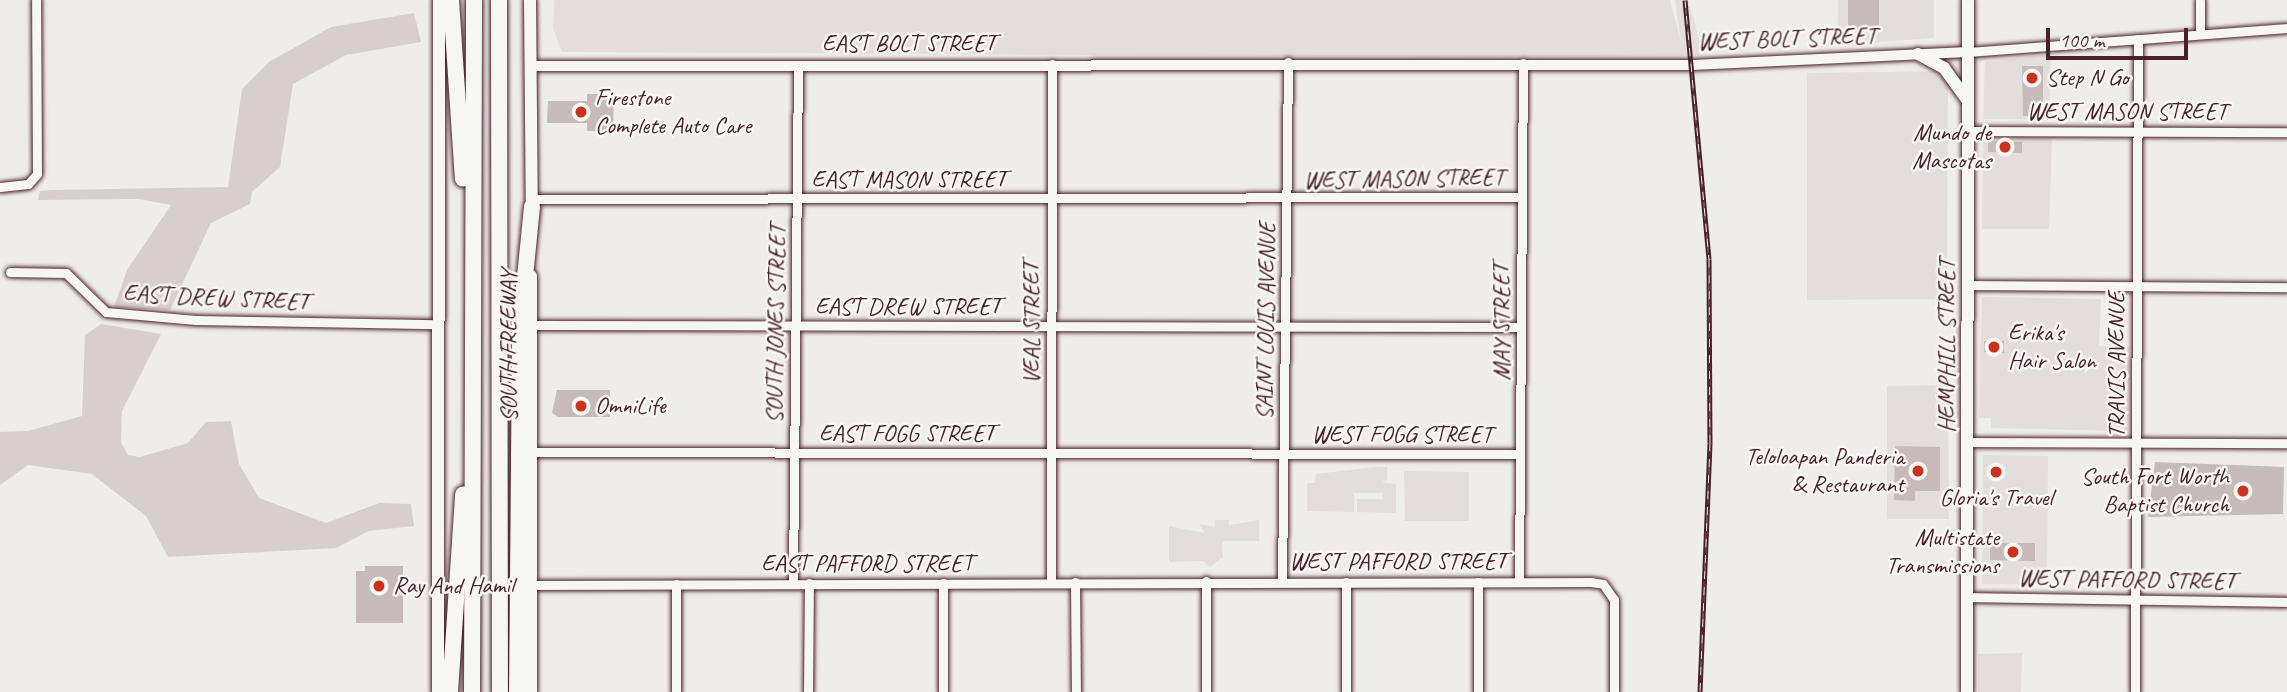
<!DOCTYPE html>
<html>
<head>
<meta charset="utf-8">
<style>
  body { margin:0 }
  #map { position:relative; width:2287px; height:692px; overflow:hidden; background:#efedea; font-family:Caveat,sans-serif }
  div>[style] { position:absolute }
  .built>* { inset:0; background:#e3dedc }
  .green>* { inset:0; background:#d7cfce }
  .building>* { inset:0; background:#c6babb }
  .roads { filter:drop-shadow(0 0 2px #4a1f2b) drop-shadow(0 0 2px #4a1f2b) }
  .minor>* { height:9px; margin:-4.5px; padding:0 4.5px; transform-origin:4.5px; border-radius:4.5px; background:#f6f6f2 }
  .tertiary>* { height:10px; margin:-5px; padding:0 5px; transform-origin:5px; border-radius:5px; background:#f6f6f2 }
  .secondary>* { height:12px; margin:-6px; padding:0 6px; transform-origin:6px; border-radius:6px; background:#f6f6f2 }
  .motorway>* { height:16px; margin:-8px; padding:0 8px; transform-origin:8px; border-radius:8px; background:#f6f6f2 }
  .rail>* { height:5px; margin-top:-2.5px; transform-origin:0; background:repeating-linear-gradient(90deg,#f6f6f2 0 8px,#4a1f2b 0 16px); box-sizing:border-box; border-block:2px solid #4a1f2b }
  .dots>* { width:19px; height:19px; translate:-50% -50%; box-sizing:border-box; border:4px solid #f6f6f2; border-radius:50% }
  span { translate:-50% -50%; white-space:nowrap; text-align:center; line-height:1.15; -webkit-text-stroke:5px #f6f6f2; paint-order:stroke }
  .street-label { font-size:24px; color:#4a1f2b }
  .poi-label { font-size:24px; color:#4a1f2b }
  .left { translate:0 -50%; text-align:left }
  .right { translate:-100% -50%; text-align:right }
  .scale { position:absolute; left:2046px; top:28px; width:142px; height:32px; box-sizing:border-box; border:4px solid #4a1f2b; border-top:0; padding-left:9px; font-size:21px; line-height:24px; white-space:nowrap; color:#4a1f2b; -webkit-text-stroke:5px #f6f6f2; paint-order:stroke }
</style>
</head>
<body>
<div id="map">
  <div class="built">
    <div style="clip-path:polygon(554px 0,1670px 0,1681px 42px,1675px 0,1688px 0,1701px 46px,1699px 55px,1484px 57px,562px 52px,553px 28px)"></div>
    <div style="clip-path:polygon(1838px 0,1934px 0,1934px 38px,1837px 45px)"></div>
    <div style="clip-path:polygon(2051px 54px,2049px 119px,1983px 119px,1985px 62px)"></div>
    <div style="clip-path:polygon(1934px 71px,1948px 83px,1947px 299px,1807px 300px,1807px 73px)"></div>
    <div style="clip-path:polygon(1983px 137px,2052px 138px,2049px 229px,1982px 229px)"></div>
    <div style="clip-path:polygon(1982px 297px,2101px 299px,2099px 346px,2130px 347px,2128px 431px,1991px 428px,1991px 418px,1979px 418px)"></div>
    <div style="clip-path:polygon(1948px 385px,1949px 519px,1887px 519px,1887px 386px)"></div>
    <div style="clip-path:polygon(1983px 455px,2048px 456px,2047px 585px,1982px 584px)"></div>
    <div style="clip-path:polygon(1375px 467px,1387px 467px,1387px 480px,1381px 482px,1396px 484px,1396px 513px,1357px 512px,1357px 499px,1383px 499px,1382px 493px,1354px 493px,1354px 512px,1307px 511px,1307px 483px,1315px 483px,1316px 474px)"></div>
    <div style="clip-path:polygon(1404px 471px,1469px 472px,1469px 521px,1405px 521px)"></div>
    <div style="clip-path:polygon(1215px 520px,1229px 520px,1229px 525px,1259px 520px,1259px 541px,1222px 541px,1223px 557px,1210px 567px,1203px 561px,1169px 562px,1169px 526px,1205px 533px,1199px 524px,1215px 527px)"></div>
    <div style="clip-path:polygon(2022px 653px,2021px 692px,1978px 692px,1978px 654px)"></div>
  </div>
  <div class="green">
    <div style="clip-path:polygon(414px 13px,421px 42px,346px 55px,293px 84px,280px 167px,252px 192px,250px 204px,211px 223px,170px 310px,114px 307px,127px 270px,171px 205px,139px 199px,38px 200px,40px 191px,51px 190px,228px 187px,242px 89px,269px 62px,331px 27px)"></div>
    <div style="clip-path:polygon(101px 324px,161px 334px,122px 411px,121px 442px,128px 455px,140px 457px,188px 443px,206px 422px,231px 421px,239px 464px,259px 498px,326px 523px,379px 503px,411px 504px,414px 526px,369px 531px,336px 548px,168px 557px,146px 516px,92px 474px,28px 465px,0 485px,0 432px,28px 431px,82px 416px,85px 335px)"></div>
  </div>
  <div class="building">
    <div style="clip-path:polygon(1848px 0,1879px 0,1879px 30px,1848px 30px)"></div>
    <div style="clip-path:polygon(2022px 66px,2043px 66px,2043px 116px,2023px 116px)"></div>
    <div style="clip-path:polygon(587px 94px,614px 94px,613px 132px,587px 131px,587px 123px,547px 123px,548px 101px,587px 101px)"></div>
    <div style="clip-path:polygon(1988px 141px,2022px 142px,2022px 153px,1988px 152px)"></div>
    <div style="clip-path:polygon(1984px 341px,2004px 341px,2004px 353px,1984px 352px)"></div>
    <div style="clip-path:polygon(557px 390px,610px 390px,610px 417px,558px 417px,552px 413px)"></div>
    <div style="clip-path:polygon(1895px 446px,1940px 447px,1940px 491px,1915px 491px,1915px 501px,1894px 500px)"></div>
    <div style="clip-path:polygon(2155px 462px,2284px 467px,2283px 514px,2148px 517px)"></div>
    <div style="clip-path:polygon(1990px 543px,2035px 543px,2035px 561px,1990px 560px)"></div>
    <div style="clip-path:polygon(365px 566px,403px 566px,403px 623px,356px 623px,356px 571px,365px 571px)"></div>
  </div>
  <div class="roads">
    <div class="minor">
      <div style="left:2200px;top:34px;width:34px;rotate:-90deg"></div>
      <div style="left:1968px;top:52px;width:320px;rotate:-4.3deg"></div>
      <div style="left:1968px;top:131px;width:319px;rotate:0.2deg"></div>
      <div style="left:0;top:187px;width:28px;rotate:-6deg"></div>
      <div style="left:28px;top:184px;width:13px;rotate:-48deg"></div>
      <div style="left:37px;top:174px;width:174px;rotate:-90.3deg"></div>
      <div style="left:532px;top:199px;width:990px;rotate:-0.12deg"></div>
      <div style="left:10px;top:272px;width:56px;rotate:1deg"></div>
      <div style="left:66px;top:273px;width:56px;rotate:44.3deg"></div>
      <div style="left:106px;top:312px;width:90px;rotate:5.1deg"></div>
      <div style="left:196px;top:320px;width:241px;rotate:1deg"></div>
      <div style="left:1968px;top:285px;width:319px;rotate:0.4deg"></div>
      <div style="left:531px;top:325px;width:990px;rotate:0.12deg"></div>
      <div style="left:1968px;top:442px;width:319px;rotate:0.2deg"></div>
      <div style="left:531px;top:452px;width:989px;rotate:0.12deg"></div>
      <div style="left:1206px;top:581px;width:111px;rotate:90deg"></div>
      <div style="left:1051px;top:582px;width:518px;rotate:-89.89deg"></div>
      <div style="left:1075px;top:582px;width:110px;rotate:89.5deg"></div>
      <div style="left:1282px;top:582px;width:520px;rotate:-89.34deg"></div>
      <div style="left:1478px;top:582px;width:110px;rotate:90deg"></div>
      <div style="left:1519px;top:582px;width:519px;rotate:-89.56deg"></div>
      <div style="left:793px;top:583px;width:518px;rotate:-89.45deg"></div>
      <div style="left:529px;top:585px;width:1062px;rotate:-0.16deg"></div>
      <div style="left:1591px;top:582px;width:12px;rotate:9deg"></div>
      <div style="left:1603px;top:584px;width:19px;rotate:55deg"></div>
      <div style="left:1614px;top:600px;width:92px;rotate:90deg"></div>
      <div style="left:1967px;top:597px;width:320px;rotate:0.9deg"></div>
      <div style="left:676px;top:692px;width:108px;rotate:-90deg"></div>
      <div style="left:808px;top:692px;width:109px;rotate:-89.5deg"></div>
      <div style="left:943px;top:692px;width:109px;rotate:-90deg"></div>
      <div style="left:1346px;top:692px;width:110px;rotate:-90deg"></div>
      <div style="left:2135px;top:692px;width:653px;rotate:-89.74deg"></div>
    </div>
    <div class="tertiary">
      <div style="left:530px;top:66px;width:1162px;rotate:-0.05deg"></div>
      <div style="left:1692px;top:65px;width:276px;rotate:-2.7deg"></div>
    </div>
    <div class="secondary">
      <div style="left:530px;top:0;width:216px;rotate:89.5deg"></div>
      <div style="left:1918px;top:54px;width:30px;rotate:28deg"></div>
      <div style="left:1944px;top:68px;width:41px;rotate:54deg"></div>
      <div style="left:438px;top:692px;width:692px;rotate:-89.92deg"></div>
      <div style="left:531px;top:692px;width:416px;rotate:-90deg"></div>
      <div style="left:1967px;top:692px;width:692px;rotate:-89.92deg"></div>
    </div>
    <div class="motorway">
      <div style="left:451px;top:0;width:179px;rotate:86.2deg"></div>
      <div style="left:499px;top:0;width:692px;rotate:89.92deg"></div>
      <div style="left:450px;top:692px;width:198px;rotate:-86.2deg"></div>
      <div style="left:472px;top:692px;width:692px;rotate:-89.83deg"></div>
      <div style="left:517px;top:692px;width:365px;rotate:-89.5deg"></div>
      <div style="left:520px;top:327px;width:121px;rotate:-84.3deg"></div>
    </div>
  </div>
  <div class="rail">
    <div style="left:1685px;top:0;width:260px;rotate:84.7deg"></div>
    <div style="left:1709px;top:259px;width:184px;rotate:89.7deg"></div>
    <div style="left:1710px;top:443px;width:249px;rotate:92.3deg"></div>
  </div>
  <div class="dots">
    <div style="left:2032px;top:78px;background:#c8321e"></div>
    <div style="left:581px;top:112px;background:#c8321e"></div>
    <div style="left:2005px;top:147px;background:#c8321e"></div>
    <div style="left:1994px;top:347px;background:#c8321e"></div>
    <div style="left:581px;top:406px;background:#c8321e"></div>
    <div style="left:1918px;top:471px;background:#c8321e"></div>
    <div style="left:1996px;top:472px;background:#c8321e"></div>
    <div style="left:2243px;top:491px;background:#c8321e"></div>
    <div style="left:2013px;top:552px;background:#c8321e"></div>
    <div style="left:379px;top:586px;background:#c8321e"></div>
  </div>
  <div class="street-label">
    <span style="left:1787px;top:39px;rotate:-2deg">WEST BOLT STREET</span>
    <span style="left:909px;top:44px">EAST BOLT STREET</span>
    <span style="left:2127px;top:112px">WEST MASON STREET</span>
    <span style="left:1404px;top:179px;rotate:-1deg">WEST MASON STREET</span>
    <span style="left:909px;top:180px">EAST MASON STREET</span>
    <span style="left:216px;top:298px;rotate:3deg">EAST DREW STREET</span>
    <span style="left:908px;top:307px">EAST DREW STREET</span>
    <span style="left:1266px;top:321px;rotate:-89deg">SAINT LOUIS AVENUE</span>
    <span style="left:1502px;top:322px;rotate:-90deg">MAY STREET</span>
    <span style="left:1032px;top:323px;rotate:-90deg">VEAL STREET</span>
    <span style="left:776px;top:324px;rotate:-89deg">SOUTH JONES STREET</span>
    <span style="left:509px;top:346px;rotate:-90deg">SOUTH FREEWAY</span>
    <span style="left:1947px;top:346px;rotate:-90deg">HEMPHILL STREET</span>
    <span style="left:2117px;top:365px;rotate:-90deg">TRAVIS AVENUE</span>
    <span style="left:907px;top:434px">EAST FOGG STREET</span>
    <span style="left:1402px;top:435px">WEST FOGG STREET</span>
    <span style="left:1398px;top:562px">WEST PAFFORD STREET</span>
    <span style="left:867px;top:564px">EAST PAFFORD STREET</span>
    <span style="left:2127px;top:580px;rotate:1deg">WEST PAFFORD STREET</span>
  </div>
  <div class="poi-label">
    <span class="left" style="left:2046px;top:78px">Step N Go</span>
    <span class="left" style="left:595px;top:112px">Firestone<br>Complete Auto Care</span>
    <span class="right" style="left:1991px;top:147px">Mundo de<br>Mascotas</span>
    <span class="left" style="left:2008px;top:347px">Erika's<br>Hair Salon</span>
    <span class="left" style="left:595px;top:406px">OmniLife</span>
    <span class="right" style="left:1904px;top:471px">Teloloapan Panderia<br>&amp; Restaurant</span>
    <span class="right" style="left:2229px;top:491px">South Fort Worth<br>Baptist Church</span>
    <span style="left:1996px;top:498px">Gloria's Travel</span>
    <span class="right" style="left:1999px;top:552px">Multistate<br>Transmissions</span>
    <span class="left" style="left:393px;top:586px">Ray And Hamil</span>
  </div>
  <div class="scale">100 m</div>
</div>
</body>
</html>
